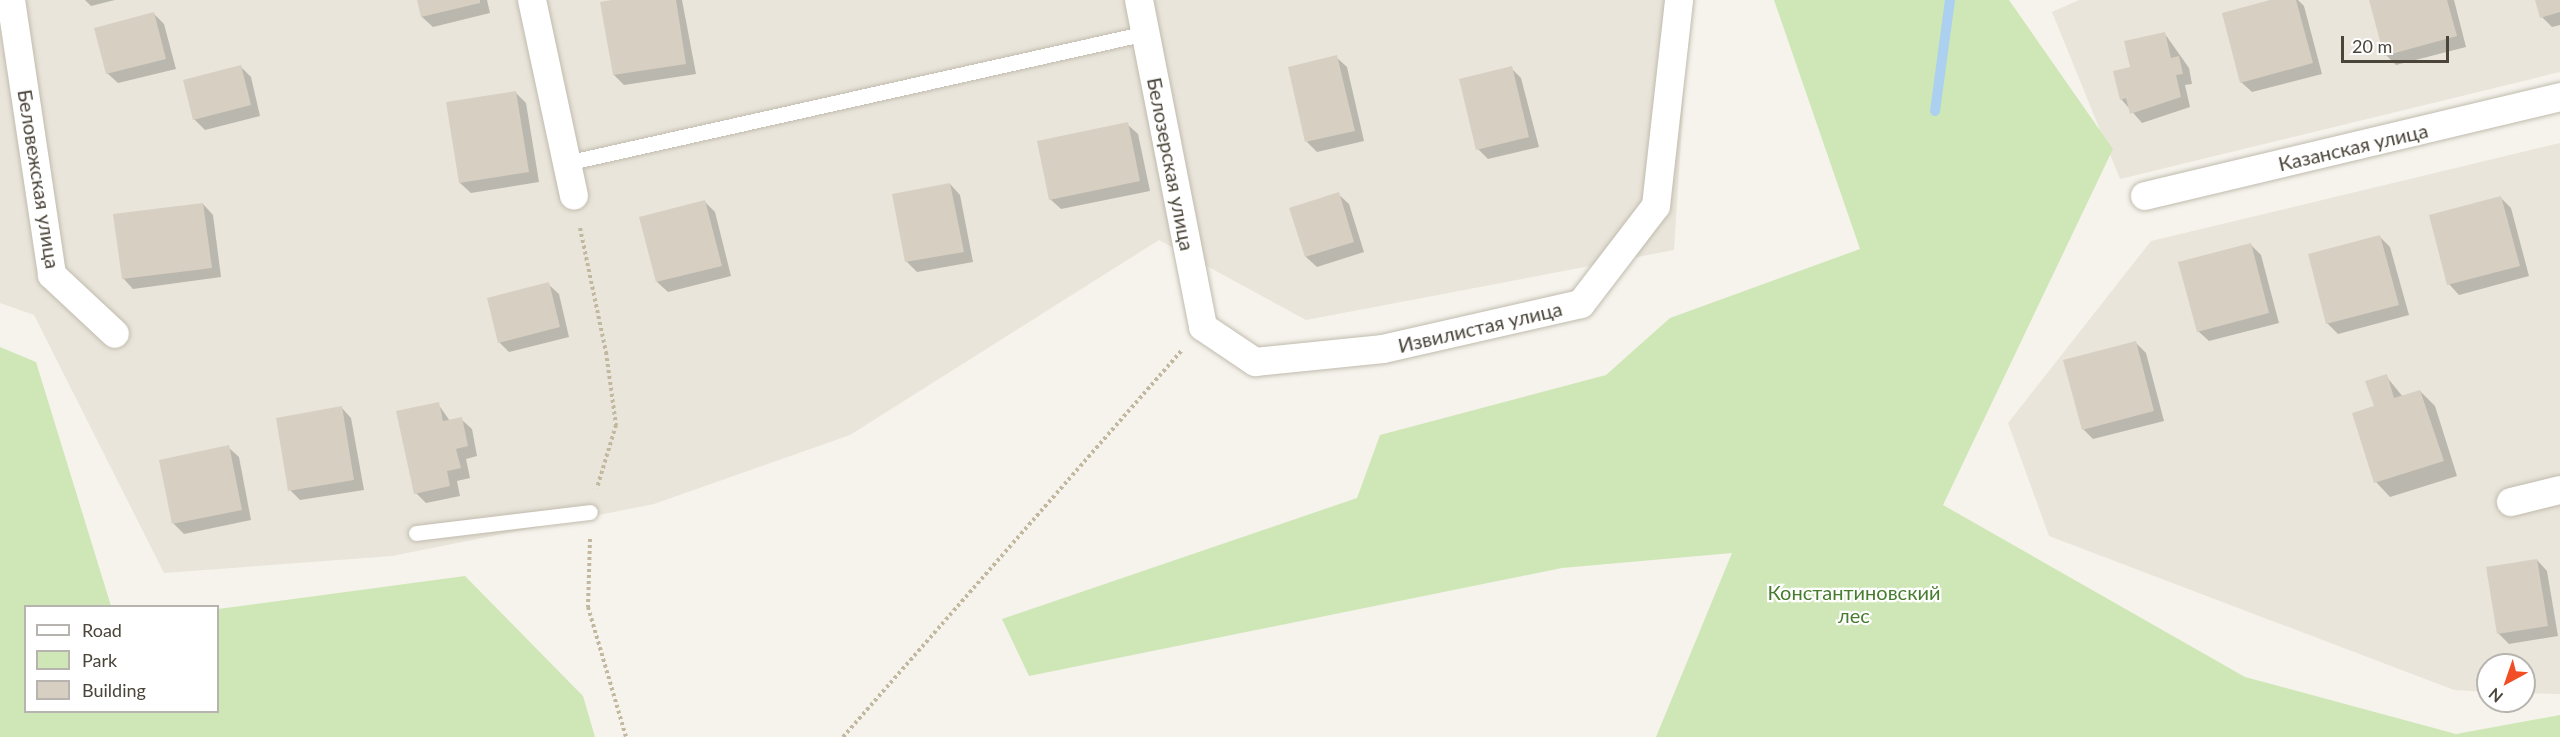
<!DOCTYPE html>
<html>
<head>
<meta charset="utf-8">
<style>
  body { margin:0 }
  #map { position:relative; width:2560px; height:737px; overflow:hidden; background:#f5f3ec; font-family:Lato,sans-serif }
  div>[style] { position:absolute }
  .residential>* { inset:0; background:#e9e5da }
  .green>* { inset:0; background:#cfe7b7 }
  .shadow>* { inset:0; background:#0003 }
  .stream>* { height:10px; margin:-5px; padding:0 5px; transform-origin:5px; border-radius:5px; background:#acd0ef }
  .building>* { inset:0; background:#d7cfc2 }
  .path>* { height:4px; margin-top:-2px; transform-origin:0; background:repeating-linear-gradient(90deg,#c2b8a0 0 3px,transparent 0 6px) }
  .roads { filter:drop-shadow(0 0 2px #c1bbae) drop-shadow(0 0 2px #c1bbae) }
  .service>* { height:15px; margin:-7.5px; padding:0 7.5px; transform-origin:7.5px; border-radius:7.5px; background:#fff }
  .minor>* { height:28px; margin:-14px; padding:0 14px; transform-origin:14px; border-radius:14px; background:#fff }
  span { translate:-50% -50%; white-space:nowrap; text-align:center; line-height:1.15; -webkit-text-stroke:4.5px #fff; paint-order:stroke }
  .street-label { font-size:20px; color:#4a4439 }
  .park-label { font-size:20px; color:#477b2e }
  .legend { position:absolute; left:24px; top:605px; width:195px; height:108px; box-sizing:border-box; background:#fff; border:2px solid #b7b4b0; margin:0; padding:8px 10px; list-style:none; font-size:18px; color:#4a4439 }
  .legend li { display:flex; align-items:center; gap:12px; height:30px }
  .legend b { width:30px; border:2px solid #b7b4b0 }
  .north { position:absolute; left:2476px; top:653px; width:60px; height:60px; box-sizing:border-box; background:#fff; border:2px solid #b7b4b0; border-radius:50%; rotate:220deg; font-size:16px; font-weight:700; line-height:24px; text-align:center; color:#4a4439 }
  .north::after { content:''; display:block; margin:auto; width:21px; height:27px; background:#f24e26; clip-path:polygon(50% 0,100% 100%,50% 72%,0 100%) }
  .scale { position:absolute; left:2341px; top:36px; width:108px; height:27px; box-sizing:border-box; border:3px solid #4a4439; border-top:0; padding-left:8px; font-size:18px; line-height:21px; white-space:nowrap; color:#4a4439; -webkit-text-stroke:4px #fff; paint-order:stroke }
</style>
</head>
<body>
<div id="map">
  <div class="residential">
    <div style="clip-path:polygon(0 0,1690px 0,1674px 250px,1306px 320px,1159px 240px,850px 435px,654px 504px,392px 556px,164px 573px,34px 315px,0 303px)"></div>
    <div style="clip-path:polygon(2079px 0,2560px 0,2560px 72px,2120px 179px,2052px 12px)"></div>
    <div style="clip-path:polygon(2560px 143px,2560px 694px,2524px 693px,2524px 665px,2488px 665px,2488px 692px,2454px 690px,2049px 536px,2008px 423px,2151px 241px)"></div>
  </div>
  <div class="green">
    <div style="clip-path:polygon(1774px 0,2009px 0,2113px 149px,1943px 505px,2245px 677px,2456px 734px,2560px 715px,2560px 737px,1656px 737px,1732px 553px,1562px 568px,1029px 676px,1002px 619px,1357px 498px,1380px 435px,1606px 375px,1670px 318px,1860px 249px)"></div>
    <div style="clip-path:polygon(0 347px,36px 362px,111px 606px,26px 606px,26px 712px,218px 712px,218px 609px,465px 576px,583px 696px,595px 737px,0 737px)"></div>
  </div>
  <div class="shadow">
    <div style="clip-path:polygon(85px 0,115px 0,91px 6px)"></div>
    <div style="clip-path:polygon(418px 0,487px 0,490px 13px,433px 27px,422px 17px)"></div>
    <div style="clip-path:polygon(622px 0,682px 0,696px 74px,624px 85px,614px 75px)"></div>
    <div style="clip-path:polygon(2276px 0,2298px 0,2304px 6px,2322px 74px,2252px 92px,2241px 82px)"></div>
    <div style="clip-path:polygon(2371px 0,2454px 0,2466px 47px,2396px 65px,2386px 55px)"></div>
    <div style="clip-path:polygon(2537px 0,2560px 0,2560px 25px,2552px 27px,2542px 17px)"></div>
    <div style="clip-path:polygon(154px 14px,164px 24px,176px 69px,118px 83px,107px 73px)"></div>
    <div style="clip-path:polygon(2165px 34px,2189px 68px,2192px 84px,2185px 85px,2190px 107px,2142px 123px,2121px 99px,2132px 68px)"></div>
    <div style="clip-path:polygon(1336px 57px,1347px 67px,1364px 141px,1317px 152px,1307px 142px)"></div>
    <div style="clip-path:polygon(241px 67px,251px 77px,260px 116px,205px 130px,194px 119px)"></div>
    <div style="clip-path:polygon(1511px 68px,1521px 78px,1539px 147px,1488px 159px,1478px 149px)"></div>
    <div style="clip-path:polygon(515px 92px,526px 103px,539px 182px,471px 193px,460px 183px)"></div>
    <div style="clip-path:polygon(1127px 124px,1138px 134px,1150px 191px,1061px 209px,1050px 199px)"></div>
    <div style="clip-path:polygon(950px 184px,960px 195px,973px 262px,917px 272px,907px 262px,894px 195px)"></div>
    <div style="clip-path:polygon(1338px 194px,1349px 204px,1364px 252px,1317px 267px,1306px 257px)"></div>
    <div style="clip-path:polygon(2501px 198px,2511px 208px,2529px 276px,2459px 295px,2449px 284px)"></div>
    <div style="clip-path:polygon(705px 202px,715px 212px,731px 276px,668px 292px,657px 282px)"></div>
    <div style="clip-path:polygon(203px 204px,213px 215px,221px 277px,133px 289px,123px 278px)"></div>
    <div style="clip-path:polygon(2380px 237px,2390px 247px,2409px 315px,2338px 334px,2327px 323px)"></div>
    <div style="clip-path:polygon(2250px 244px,2261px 255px,2279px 323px,2209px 341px,2198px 331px)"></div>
    <div style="clip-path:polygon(548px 284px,559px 294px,569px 337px,509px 352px,499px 342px)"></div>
    <div style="clip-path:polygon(2135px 342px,2146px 353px,2164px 421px,2093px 439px,2083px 429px)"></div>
    <div style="clip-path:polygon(2386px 376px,2403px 397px,2420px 391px,2435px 406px,2457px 476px,2390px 497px,2376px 482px,2375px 407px)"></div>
    <div style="clip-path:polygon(438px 404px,450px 421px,461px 419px,472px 429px,477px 456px,466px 459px,470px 478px,457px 481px,460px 496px,426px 503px,416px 493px)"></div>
    <div style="clip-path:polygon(341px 407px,351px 418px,364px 490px,300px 500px,290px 490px)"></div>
    <div style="clip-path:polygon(228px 447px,239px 457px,251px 520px,184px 534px,174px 524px,161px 461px)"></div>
    <div style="clip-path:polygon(2537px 560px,2547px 571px,2558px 636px,2509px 644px,2498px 633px)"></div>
  </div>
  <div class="stream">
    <div style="left:1935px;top:111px;width:112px;rotate:-82.3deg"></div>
  </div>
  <div class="building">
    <div style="clip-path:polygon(417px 0,480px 0,480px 3px,421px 17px)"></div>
    <div style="clip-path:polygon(612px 0,676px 0,686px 64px,613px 75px,600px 2px)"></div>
    <div style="clip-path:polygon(2270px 0,2296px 0,2313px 63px,2240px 83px,2222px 13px)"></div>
    <div style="clip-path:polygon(2369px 0,2447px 0,2457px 36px,2384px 56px)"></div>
    <div style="clip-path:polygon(2535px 0,2560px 0,2560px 12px,2540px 18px)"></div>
    <div style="clip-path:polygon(154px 12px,166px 59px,106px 74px,94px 28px)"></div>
    <div style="clip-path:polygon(2165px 32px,2171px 58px,2179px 56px,2183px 74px,2176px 75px,2181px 97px,2130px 114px,2126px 98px,2120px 100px,2113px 71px,2130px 67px,2124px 41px)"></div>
    <div style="clip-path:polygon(1337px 55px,1355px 131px,1305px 142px,1288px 67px)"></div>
    <div style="clip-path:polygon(241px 65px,251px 105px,193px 120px,183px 80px)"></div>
    <div style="clip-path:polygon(1512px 66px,1529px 137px,1476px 150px,1459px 79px)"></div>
    <div style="clip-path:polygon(516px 91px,529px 172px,459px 183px,446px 102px)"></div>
    <div style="clip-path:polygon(1128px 122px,1140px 181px,1049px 200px,1037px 141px)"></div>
    <div style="clip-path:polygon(950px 183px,964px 252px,905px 262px,892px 194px)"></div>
    <div style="clip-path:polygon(1339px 192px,1354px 242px,1305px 257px,1289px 208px)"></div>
    <div style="clip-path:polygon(2501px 196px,2520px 266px,2447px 285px,2429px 215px)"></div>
    <div style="clip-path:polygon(705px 200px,722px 266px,656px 282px,639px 217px)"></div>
    <div style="clip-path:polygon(203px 203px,212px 268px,122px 279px,113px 214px)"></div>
    <div style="clip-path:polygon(2380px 235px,2399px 305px,2326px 324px,2308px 254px)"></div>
    <div style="clip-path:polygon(2251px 243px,2269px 313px,2197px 332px,2178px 262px)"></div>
    <div style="clip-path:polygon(549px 282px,560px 327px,498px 343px,487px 298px)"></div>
    <div style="clip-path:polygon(2136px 341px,2154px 411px,2082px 430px,2063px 360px)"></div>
    <div style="clip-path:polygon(2387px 374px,2394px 398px,2420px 390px,2444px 461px,2374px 483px,2352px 413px,2374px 406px,2365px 381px)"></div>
    <div style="clip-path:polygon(439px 402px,443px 421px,462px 417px,468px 446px,456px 449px,461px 468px,447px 471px,450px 486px,414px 494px,396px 411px)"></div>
    <div style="clip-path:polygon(342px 406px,354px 480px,288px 491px,276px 418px)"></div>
    <div style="clip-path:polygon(229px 445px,242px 510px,172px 524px,159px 460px)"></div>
    <div style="clip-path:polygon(2537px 559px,2548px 626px,2497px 634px,2486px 567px)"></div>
  </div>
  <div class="path">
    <div style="left:580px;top:228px;width:127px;rotate:78.2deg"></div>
    <div style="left:606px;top:352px;width:74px;rotate:82.2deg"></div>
    <div style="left:616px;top:425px;width:66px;rotate:106.8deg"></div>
    <div style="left:590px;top:539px;width:68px;rotate:91.7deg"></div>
    <div style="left:588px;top:607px;width:135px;rotate:73.7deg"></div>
    <div style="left:843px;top:737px;width:514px;rotate:-48.78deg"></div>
  </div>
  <div class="roads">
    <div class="service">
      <div style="left:566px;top:163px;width:594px;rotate:-12.63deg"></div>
      <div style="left:416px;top:533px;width:175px;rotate:-6.9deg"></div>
    </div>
    <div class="minor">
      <div style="left:11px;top:0;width:278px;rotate:81.5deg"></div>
      <div style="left:52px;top:275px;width:86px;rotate:43.1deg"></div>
      <div style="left:532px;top:0;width:200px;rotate:77.9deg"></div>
      <div style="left:1139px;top:0;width:333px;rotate:78.9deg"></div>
      <div style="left:1203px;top:327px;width:63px;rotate:33.9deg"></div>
      <div style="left:1255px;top:362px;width:129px;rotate:-5.8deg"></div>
      <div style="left:1383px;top:349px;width:203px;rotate:-12.8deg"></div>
      <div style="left:1581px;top:304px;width:123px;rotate:-52.6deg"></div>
      <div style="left:1656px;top:206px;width:207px;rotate:-83.6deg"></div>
      <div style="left:2145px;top:196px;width:427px;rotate:-13.4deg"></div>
      <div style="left:2511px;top:502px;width:50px;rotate:-13.8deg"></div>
    </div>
  </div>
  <div class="street-label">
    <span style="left:2353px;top:147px;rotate:-13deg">Казанская улица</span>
    <span style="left:1171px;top:164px;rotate:79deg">Белозерская улица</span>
    <span style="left:39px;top:179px;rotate:81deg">Беловежская улица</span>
    <span style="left:1480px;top:327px;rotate:-13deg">Извилистая улица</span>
  </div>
  <div class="park-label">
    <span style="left:1854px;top:604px">Константиновский<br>лес</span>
  </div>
  <ul class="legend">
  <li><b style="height:8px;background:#fff"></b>Road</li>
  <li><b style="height:16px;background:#cfe7b7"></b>Park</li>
  <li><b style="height:16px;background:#d7cfc2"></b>Building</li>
  </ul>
  <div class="north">N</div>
  <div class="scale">20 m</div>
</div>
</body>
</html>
